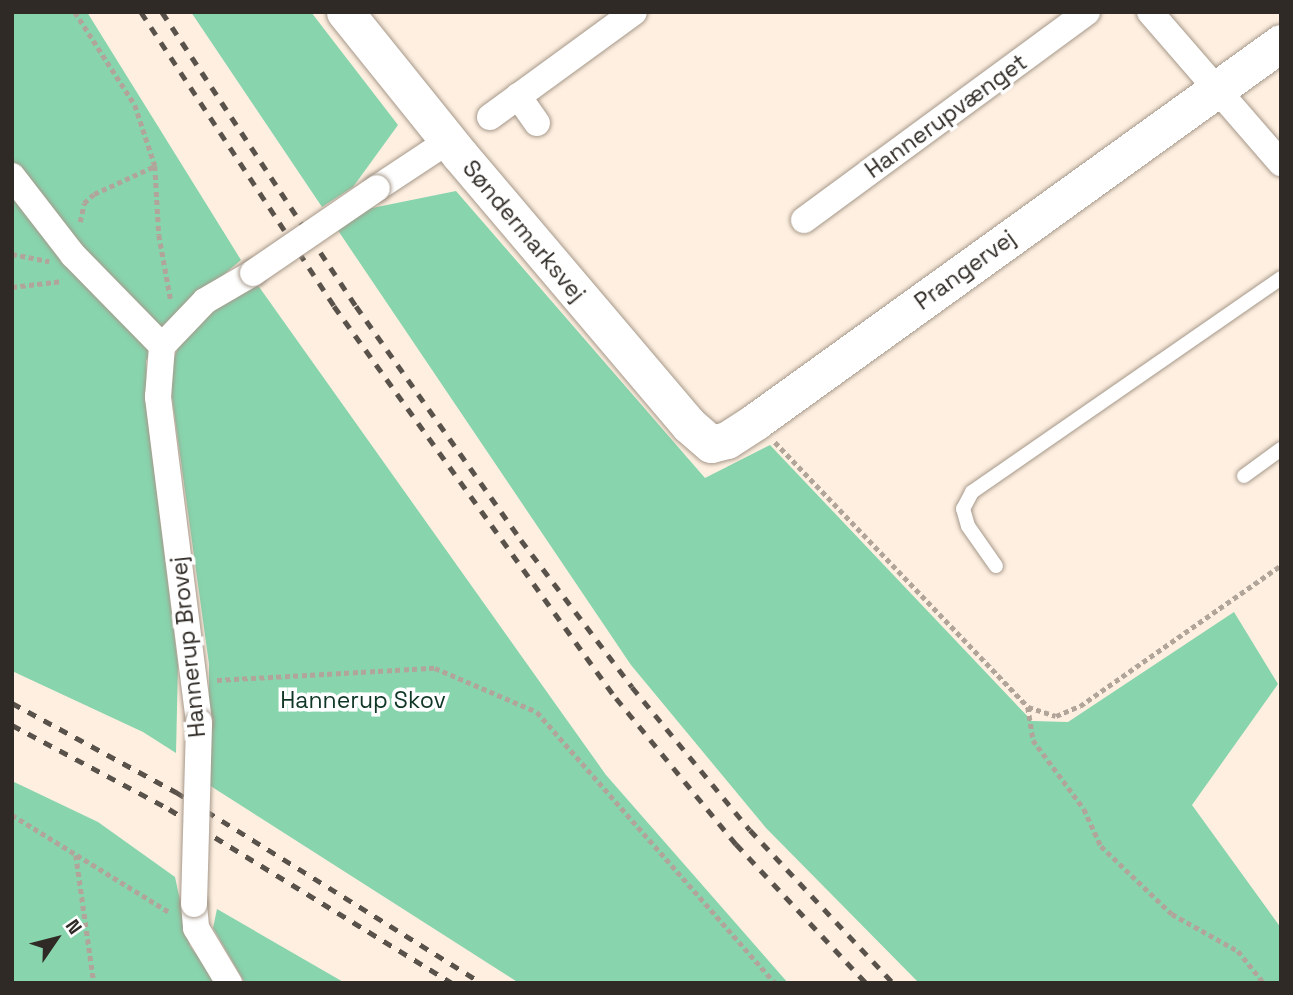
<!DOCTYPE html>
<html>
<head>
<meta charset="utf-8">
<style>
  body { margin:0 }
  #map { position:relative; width:1293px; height:995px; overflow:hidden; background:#feefe0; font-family:"Space Grotesk",sans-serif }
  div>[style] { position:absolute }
  .green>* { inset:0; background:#87d4ad }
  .path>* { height:4.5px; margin-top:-2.25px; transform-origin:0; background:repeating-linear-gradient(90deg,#b1a59a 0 5px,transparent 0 8.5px) }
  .roads { filter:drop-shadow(0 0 2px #a5988a) drop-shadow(0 0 2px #a5988a) }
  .lane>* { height:14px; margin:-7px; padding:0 7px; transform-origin:7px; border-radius:7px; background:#fff }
  .street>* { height:26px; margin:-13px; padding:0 13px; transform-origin:13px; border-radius:13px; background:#fff }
  .secondary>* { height:37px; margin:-18.5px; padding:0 18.5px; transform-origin:18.5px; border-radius:18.5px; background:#fff }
  .rail>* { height:5px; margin-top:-2.5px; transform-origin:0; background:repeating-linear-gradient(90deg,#59524b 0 9px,transparent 0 18px) }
  .bridges { filter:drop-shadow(0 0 2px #a5988a) drop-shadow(0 0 2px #a5988a) }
  .street-bridge>* { height:26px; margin:-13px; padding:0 13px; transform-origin:13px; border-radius:13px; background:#fff }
  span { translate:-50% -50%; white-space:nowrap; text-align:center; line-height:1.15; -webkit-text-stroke:7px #fff; paint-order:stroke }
  .street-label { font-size:23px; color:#2f2a25 }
  .park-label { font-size:23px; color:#103726 }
  .frame { position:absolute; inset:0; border:14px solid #2f2a25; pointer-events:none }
  .north { position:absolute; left:21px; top:904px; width:70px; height:70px; -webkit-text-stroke:5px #fff; paint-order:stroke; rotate:55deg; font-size:19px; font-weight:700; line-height:28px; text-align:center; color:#2f2a25 }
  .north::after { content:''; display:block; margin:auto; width:24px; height:32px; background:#2f2a25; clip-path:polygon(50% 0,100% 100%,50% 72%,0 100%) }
</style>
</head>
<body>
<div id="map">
  <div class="green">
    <div style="clip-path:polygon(12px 12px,87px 12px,241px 260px,165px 324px,146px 361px,149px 428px,178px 665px,176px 753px,143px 732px,12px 671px)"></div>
    <div style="clip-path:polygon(191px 12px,311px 12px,398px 125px,353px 187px,322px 207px)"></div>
    <div style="clip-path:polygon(456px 191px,705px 478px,770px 445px,1032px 721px,1068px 722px,1234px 612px,1278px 684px,1192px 805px,1281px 928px,1281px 983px,919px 983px,766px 828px,631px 665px,337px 229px,367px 209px)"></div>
    <div style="clip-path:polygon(257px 284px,606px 775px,788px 983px,519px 983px,209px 785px,209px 664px,172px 397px,172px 363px,181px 340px,204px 315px)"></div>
    <div style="clip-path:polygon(12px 781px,98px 822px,175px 877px,190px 946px,218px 983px,12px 983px)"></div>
    <div style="clip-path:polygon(217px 909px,345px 983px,245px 983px,213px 928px)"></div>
  </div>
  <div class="path">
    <div style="left:75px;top:12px;width:111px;rotate:57.2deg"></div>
    <div style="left:135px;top:105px;width:64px;rotate:71.8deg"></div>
    <div style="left:155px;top:166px;width:69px;rotate:86.7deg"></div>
    <div style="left:159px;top:235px;width:67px;rotate:79.7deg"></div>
    <div style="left:80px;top:222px;width:19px;rotate:-78deg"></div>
    <div style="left:84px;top:203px;width:13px;rotate:-42deg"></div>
    <div style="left:94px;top:194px;width:67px;rotate:-24.7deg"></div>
    <div style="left:12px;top:254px;width:38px;rotate:11deg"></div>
    <div style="left:12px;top:287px;width:51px;rotate:-6.7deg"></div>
    <div style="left:775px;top:442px;width:366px;rotate:46.3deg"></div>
    <div style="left:1028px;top:707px;width:29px;rotate:18deg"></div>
    <div style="left:1056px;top:716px;width:26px;rotate:-23deg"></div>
    <div style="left:1080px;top:706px;width:246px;rotate:-35deg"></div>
    <div style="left:217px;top:680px;width:218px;rotate:-3.2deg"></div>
    <div style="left:435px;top:668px;width:111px;rotate:23.3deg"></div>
    <div style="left:537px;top:712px;width:361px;rotate:48.7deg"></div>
    <div style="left:1028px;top:707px;width:33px;rotate:81deg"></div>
    <div style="left:1033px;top:740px;width:86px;rotate:53.5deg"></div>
    <div style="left:1084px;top:809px;width:41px;rotate:65.3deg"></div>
    <div style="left:1101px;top:846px;width:98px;rotate:43.8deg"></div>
    <div style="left:1172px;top:914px;width:76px;rotate:29.3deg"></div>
    <div style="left:1238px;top:951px;width:41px;rotate:50.9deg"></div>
    <div style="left:12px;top:815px;width:185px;rotate:31.7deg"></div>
    <div style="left:76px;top:855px;width:129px;rotate:82deg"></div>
  </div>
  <div class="roads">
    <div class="lane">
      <div style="left:1244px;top:476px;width:46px;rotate:-36.1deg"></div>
      <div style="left:996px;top:566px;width:49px;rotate:-125deg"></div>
      <div style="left:968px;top:526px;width:18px;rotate:-106deg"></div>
      <div style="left:963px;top:509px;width:19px;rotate:-62deg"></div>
      <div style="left:972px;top:492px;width:376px;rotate:-34.7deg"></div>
    </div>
    <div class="street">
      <div style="left:1150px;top:12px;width:200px;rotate:49.1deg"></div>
      <div style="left:518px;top:96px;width:33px;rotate:55deg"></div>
      <div style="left:490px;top:117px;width:178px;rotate:-36.1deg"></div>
      <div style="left:12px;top:176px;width:100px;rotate:52.3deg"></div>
      <div style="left:73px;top:255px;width:127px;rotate:45.6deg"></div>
      <div style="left:377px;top:188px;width:85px;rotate:-33.5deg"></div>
      <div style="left:804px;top:220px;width:351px;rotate:-36.3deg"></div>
      <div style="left:199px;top:722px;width:328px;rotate:-97.2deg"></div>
      <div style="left:158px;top:397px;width:51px;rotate:-85.5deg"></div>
      <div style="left:162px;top:346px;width:62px;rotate:-46.3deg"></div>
      <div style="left:205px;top:301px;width:56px;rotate:-30.3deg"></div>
      <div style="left:194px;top:904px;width:24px;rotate:85deg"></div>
      <div style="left:196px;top:928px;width:64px;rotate:59deg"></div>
    </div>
    <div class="secondary">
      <div style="left:345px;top:12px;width:184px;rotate:51.2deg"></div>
      <div style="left:460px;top:155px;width:354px;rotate:49.7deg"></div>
      <div style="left:689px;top:425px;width:29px;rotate:41deg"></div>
      <div style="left:711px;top:444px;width:16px;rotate:-14deg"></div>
      <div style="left:727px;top:440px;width:35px;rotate:-33deg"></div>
      <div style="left:756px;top:421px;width:647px;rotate:-35.75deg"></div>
    </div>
  </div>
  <div class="rail">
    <div style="left:141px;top:12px;width:352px;rotate:56.7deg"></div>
    <div style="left:334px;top:306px;width:483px;rotate:54.3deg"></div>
    <div style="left:616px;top:698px;width:189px;rotate:50.6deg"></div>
    <div style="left:736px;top:844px;width:190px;rotate:46.9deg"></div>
    <div style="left:162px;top:12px;width:352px;rotate:56.6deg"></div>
    <div style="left:356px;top:306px;width:286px;rotate:54.8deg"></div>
    <div style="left:521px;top:540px;width:184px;rotate:52.9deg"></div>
    <div style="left:632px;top:687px;width:185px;rotate:50.5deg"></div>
    <div style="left:750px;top:830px;width:209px;rotate:46.9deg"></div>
    <div style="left:12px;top:703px;width:187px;rotate:28.5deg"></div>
    <div style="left:176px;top:792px;width:361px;rotate:32deg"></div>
    <div style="left:12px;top:725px;width:178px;rotate:28.1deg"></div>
    <div style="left:169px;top:809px;width:332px;rotate:31.6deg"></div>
  </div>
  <div class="bridges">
    <div class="street-bridge">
      <div style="left:253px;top:273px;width:150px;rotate:-34.4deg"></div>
      <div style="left:194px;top:904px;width:182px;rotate:-88.4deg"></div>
    </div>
  </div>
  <div class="street-label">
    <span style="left:946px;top:116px;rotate:-36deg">Hannerupvænget</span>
    <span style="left:524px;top:231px;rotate:50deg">Søndermarksvej</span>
    <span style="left:965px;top:270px;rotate:-36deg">Prangervej</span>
    <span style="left:188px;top:647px;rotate:-96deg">Hannerup Brovej</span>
  </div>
  <div class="park-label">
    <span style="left:363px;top:700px">Hannerup Skov</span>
  </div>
  <div class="frame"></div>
  <div class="north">N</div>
</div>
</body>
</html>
